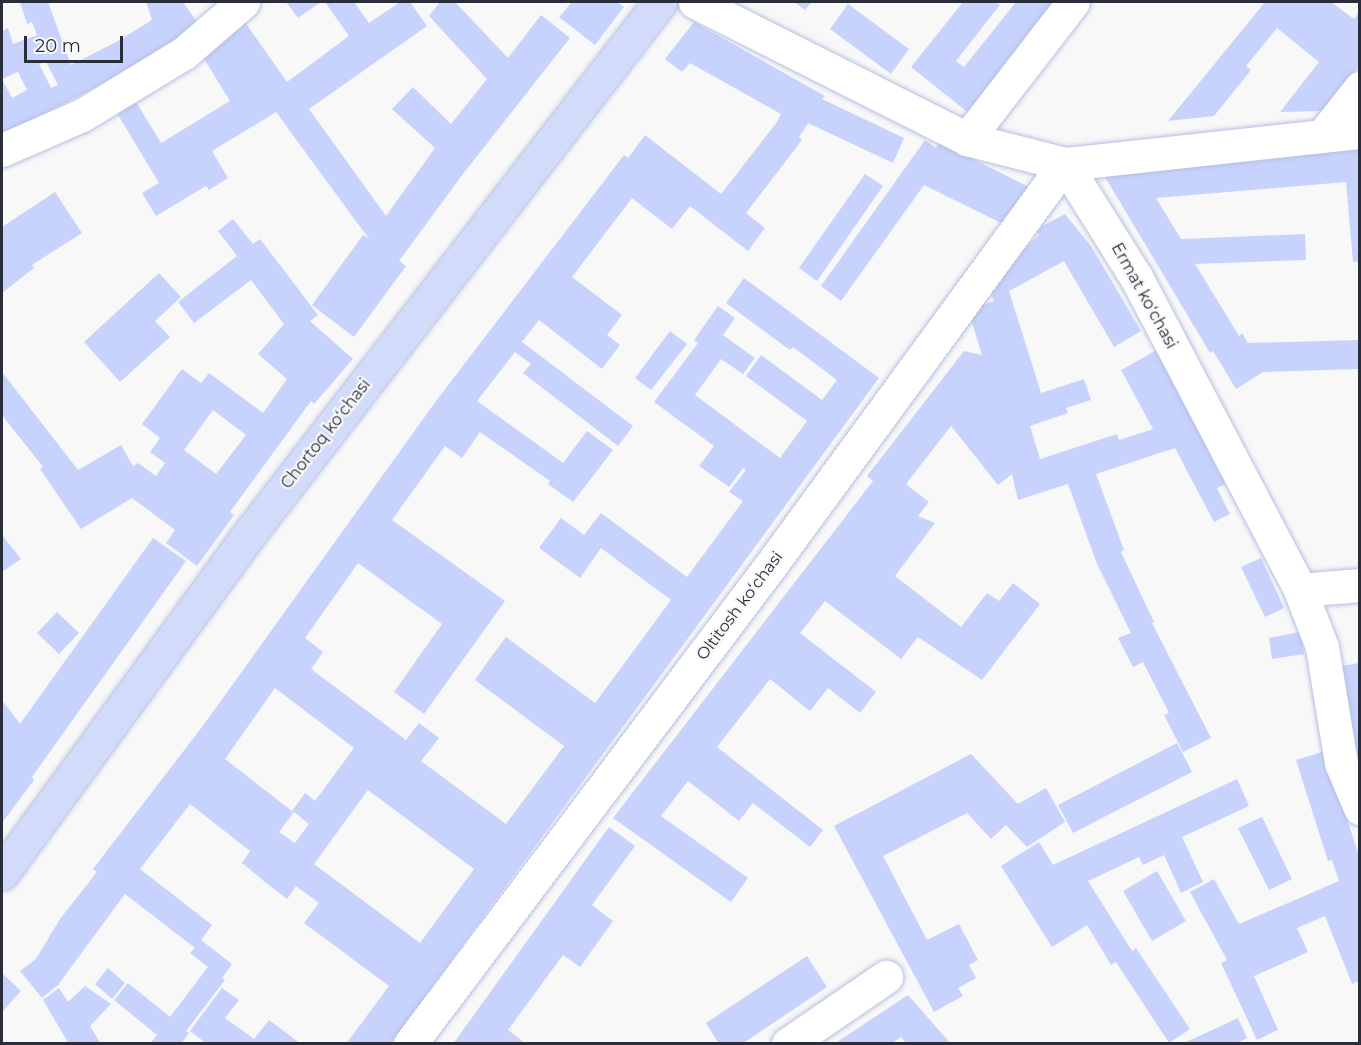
<!DOCTYPE html>
<html>
<head>
<meta charset="utf-8">
<style>
  body { margin:0 }
  #map { position:relative; width:1361px; height:1045px; overflow:hidden; background:#f8f8f8; font-family:Montserrat,sans-serif }
  div>[style] { position:absolute }
  .building>* { inset:0; background:#c7d3fd }
  .roads { filter:drop-shadow(0 0 2px #b5bfe1) drop-shadow(0 0 2px #b5bfe1) }
  .minor>* { height:33px; margin:-16.5px; padding:0 16.5px; transform-origin:16.5px; border-radius:16.5px; background:#fff }
  .major>* { height:33px; margin:-16.5px; padding:0 16.5px; transform-origin:16.5px; border-radius:16.5px; background:#d3dbfb }
  span { translate:-50% -50%; white-space:nowrap; text-align:center; line-height:1.15; -webkit-text-stroke:4.5px #f8f8f8; paint-order:stroke }
  .street-label { font-size:16px; color:#2a2e3b }
  .frame { position:absolute; inset:0; border:3px solid #2a2e3b; pointer-events:none }
  .scale { position:absolute; left:24px; top:36px; width:99px; height:27px; box-sizing:border-box; border:3px solid #2a2e3b; border-top:0; padding-left:8px; font-size:18px; line-height:21px; white-space:nowrap; color:#2a2e3b; -webkit-text-stroke:4px #f8f8f8; paint-order:stroke }
</style>
</head>
<body>
<div id="map">
  <div class="building">
    <div style="clip-path:polygon(evenodd,20px 2px,48px 2px,71px 65px,118px 41px,152px 20px,146px 2px,183px 2px,199px 25px,132px 69px,2px 135px,2px 31px,8px 28px,13px 44px,37px 35px,32px 22px,27px 24px,20px 2px,46px 62px,58px 85px,51px 88px,39px 64px,46px 62px,20px 2px,18px 72px,27px 90px,12px 98px,2px 79px,18px 72px)"></div>
    <div style="clip-path:polygon(286px 2px,321px 2px,298px 18px)"></div>
    <div style="clip-path:polygon(325px 2px,354px 2px,369px 23px,400px 2px,410px 2px,427px 26px,309px 109px,386px 216px,435px 148px,392px 109px,413px 87px,451px 124px,487px 79px,429px 16px,440px 2px,455px 2px,508px 58px,541px 15px,570px 38px,463px 174px,399px 261px,406px 266px,354px 337px,312px 305px,363px 235px,369px 239px,276px 112px,212px 151px,228px 178px,209px 190px,206px 186px,156px 216px,142px 193px,159px 183px,114px 108px,133px 97px,161px 143px,230px 101px,198px 49px,242px 18px,287px 82px,349px 36px)"></div>
    <div style="clip-path:polygon(572px 2px,617px 2px,624px 7px,595px 45px,559px 17px)"></div>
    <div style="clip-path:polygon(794px 2px,812px 2px,805px 10px)"></div>
    <div style="clip-path:polygon(963px 2px,996px 2px,1000px 5px,956px 61px,964px 67px,1016px 2px,1058px 2px,970px 114px,911px 67px)"></div>
    <div style="clip-path:polygon(1265px 2px,1331px 2px,1354px 19px,1359px 12px,1359px 66px,1324px 111px,1280px 112px,1319px 62px,1277px 28px,1246px 66px,1251px 70px,1214px 116px,1168px 121px)"></div>
    <div style="clip-path:polygon(848px 4px,909px 49px,891px 74px,830px 29px)"></div>
    <div style="clip-path:polygon(evenodd,694px 22px,825px 96px,822px 99px,904px 138px,893px 163px,808px 123px,799px 137px,802px 140px,746px 213px,765px 228px,748px 251px,690px 206px,672px 229px,632px 198px,572px 277px,622px 315px,607px 335px,620px 345px,602px 369px,539px 320px,522px 342px,633px 426px,618px 446px,523px 373px,531px 364px,515px 352px,477px 401px,563px 463px,587px 431px,613px 450px,573px 502px,548px 484px,550px 481px,480px 432px,462px 458px,445px 446px,392px 520px,505px 601px,424px 714px,394px 692px,442px 624px,358px 563px,305px 638px,323px 652px,311px 669px,406px 740px,419px 723px,439px 738px,421px 761px,506px 824px,564px 746px,475px 680px,491px 657px,506px 637px,595px 703px,671px 600px,601px 548px,580px 578px,539px 548px,561px 518px,584px 535px,601px 513px,687px 577px,743px 501px,729px 492px,746px 470px,743px 468px,729px 487px,699px 466px,714px 446px,654px 402px,698px 343px,694px 340px,718px 306px,735px 318px,723px 335px,755px 358px,743px 374px,721px 359px,695px 395px,780px 458px,807px 421px,746px 376px,761px 355px,822px 400px,837px 380px,793px 347px,790px 350px,726px 303px,744px 278px,879px 378px,390px 1044px,346px 1044px,389px 986px,304px 923px,319px 903px,296px 886px,287px 899px,265px 882px,242px 863px,250px 851px,190px 804px,140px 869px,212px 925px,201px 940px,232px 964px,222px 978px,225px 980px,186px 1031px,189px 1033px,181px 1044px,150px 1044px,157px 1035px,114px 1000px,128px 983px,170px 1017px,208px 967px,190px 953px,195px 948px,125px 894px,58px 985px,42px 998px,20px 971px,36px 959px,60px 919px,97px 872px,93px 869px,205px 723px,436px 401px,624px 155px,628px 158px,645px 135px,721px 194px,777px 122px,781px 114px,690px 63px,682px 72px,665px 59px,694px 22px,275px 688px,354px 748px,315px 801px,305px 793px,292px 811px,225px 759px,275px 688px,694px 22px,368px 790px,474px 869px,420px 943px,314px 864px,368px 790px,694px 22px,294px 812px,309px 824px,295px 843px,279px 832px,294px 812px)"></div>
    <div style="clip-path:polygon(925px 140px,936px 148px,939px 142px,1029px 187px,1003px 224px,924px 185px,841px 301px,821px 286px)"></div>
    <div style="clip-path:polygon(1359px 146px,1359px 262px,1353px 262px,1346px 182px,1156px 198px,1181px 239px,1305px 234px,1306px 260px,1195px 264px,1239px 336px,1242px 333px,1248px 343px,1359px 340px,1359px 369px,1263px 372px,1236px 389px,1213px 351px,1210px 353px,1099px 167px)"></div>
    <div style="clip-path:polygon(865px 174px,883px 186px,817px 281px,799px 268px)"></div>
    <div style="clip-path:polygon(55px 192px,82px 233px,32px 265px,34px 268px,2px 293px,2px 227px)"></div>
    <div style="clip-path:polygon(1065px 214px,1091px 246px,1141px 331px,1114px 347px,1064px 261px,1009px 291px,1041px 393px,1084px 379px,1091px 400px,1066px 408px,1068px 413px,1030px 426px,1040px 459px,1117px 434px,1119px 440px,1153px 429px,1121px 370px,1157px 350px,1225px 484px,1217px 488px,1230px 514px,1214px 522px,1175px 448px,1096px 474px,1124px 550px,1121px 552px,1154px 622px,1152px 623px,1211px 738px,1183px 752px,1164px 715px,1169px 713px,1143px 662px,1133px 667px,1118px 638px,1131px 633px,1097px 564px,1068px 484px,1018px 500px,1012px 474px,998px 485px,951px 426px,906px 484px,929px 502px,918px 516px,935px 523px,895px 576px,961px 627px,987px 593px,999px 601px,1013px 583px,1040px 604px,982px 680px,918px 637px,901px 659px,825px 601px,800px 633px,876px 692px,860px 713px,828px 688px,810px 711px,770px 679px,717px 747px,823px 830px,810px 847px,753px 803px,739px 821px,688px 781px,661px 816px,748px 878px,731px 902px,613px 818px,873px 481px,867px 476px,964px 351px,982px 355px,968px 310px,994px 301px,987px 285px,1039px 235px,1035px 230px)"></div>
    <div style="clip-path:polygon(evenodd,233px 219px,253px 244px,260px 239px,318px 315px,310px 321px,353px 359px,314px 404px,311px 401px,230px 512px,234px 515px,197px 566px,166px 543px,175px 530px,132px 498px,81px 529px,40px 469px,43px 467px,2px 415px,2px 372px,78px 470px,121px 445px,133px 466px,138px 463px,156px 476px,165px 463px,150px 452px,160px 438px,142px 424px,182px 369px,201px 383px,209px 373px,263px 413px,287px 379px,258px 354px,284px 324px,251px 280px,194px 323px,178px 302px,237px 256px,218px 231px,233px 219px,213px 410px,246px 435px,216px 474px,184px 450px,213px 410px)"></div>
    <div style="clip-path:polygon(159px 273px,181px 297px,155px 321px,170px 337px,120px 382px,84px 342px)"></div>
    <div style="clip-path:polygon(670px 331px,687px 344px,651px 390px,635px 378px)"></div>
    <div style="clip-path:polygon(2px 535px,21px 559px,2px 572px)"></div>
    <div style="clip-path:polygon(153px 538px,186px 561px,32px 777px,34px 780px,2px 823px,2px 700px,20px 724px)"></div>
    <div style="clip-path:polygon(1261px 558px,1284px 608px,1265px 617px,1241px 567px)"></div>
    <div style="clip-path:polygon(57px 612px,79px 633px,59px 654px,37px 633px)"></div>
    <div style="clip-path:polygon(1300px 632px,1304px 654px,1272px 659px,1269px 638px)"></div>
    <div style="clip-path:polygon(1359px 663px,1359px 779px,1330px 668px)"></div>
    <div style="clip-path:polygon(1177px 743px,1192px 772px,1073px 833px,1058px 805px)"></div>
    <div style="clip-path:polygon(1325px 751px,1359px 856px,1359px 981px,1352px 984px,1325px 916px,1297px 928px,1308px 952px,1254px 976px,1278px 1030px,1257px 1040px,1221px 963px,1227px 960px,1190px 892px,1214px 879px,1239px 924px,1339px 881px,1332px 860px,1328px 861px,1296px 760px)"></div>
    <div style="clip-path:polygon(971px 754px,1018px 804px,1046px 788px,1065px 822px,1027px 847px,1006px 825px,991px 839px,967px 813px,883px 856px,927px 940px,959px 924px,978px 960px,969px 965px,976px 978px,958px 988px,963px 996px,934px 1012px,834px 826px)"></div>
    <div style="clip-path:polygon(1237px 779px,1249px 806px,1182px 837px,1203px 882px,1181px 893px,1164px 855px,1143px 865px,1139px 857px,1088px 881px,1132px 951px,1136px 948px,1190px 1029px,1169px 1043px,1116px 962px,1111px 965px,1087px 925px,1052px 947px,1001px 866px,1039px 842px,1053px 865px)"></div>
    <div style="clip-path:polygon(1262px 817px,1292px 879px,1269px 890px,1238px 828px)"></div>
    <div style="clip-path:polygon(609px 827px,635px 846px,592px 905px,613px 921px,580px 967px,563px 955px,508px 1030px,526px 1044px,453px 1044px)"></div>
    <div style="clip-path:polygon(1157px 871px,1186px 921px,1152px 941px,1123px 891px)"></div>
    <div style="clip-path:polygon(807px 956px,827px 987px,742px 1044px,719px 1044px,706px 1023px)"></div>
    <div style="clip-path:polygon(108px 968px,125px 983px,112px 999px,95px 984px)"></div>
    <div style="clip-path:polygon(2px 973px,21px 991px,2px 1012px)"></div>
    <div style="clip-path:polygon(85px 986px,111px 1004px,90px 1026px,101px 1044px,69px 1044px,43px 1000px,59px 988px,68px 1002px)"></div>
    <div style="clip-path:polygon(222px 988px,239px 1000px,225px 1018px,254px 1039px,269px 1020px,301px 1044px,207px 1044px,190px 1031px)"></div>
    <div style="clip-path:polygon(908px 995px,951px 1044px,907px 1044px,901px 1037px,891px 1044px,834px 1044px)"></div>
    <div style="clip-path:polygon(1238px 1018px,1247px 1038px,1235px 1044px,1182px 1044px)"></div>
  </div>
  <div class="roads">
    <div class="minor">
      <div style="left:695px;top:2px;width:305px;rotate:26.7deg"></div>
      <div style="left:967px;top:139px;width:101px;rotate:14.3deg"></div>
      <div style="left:1065px;top:164px;width:133px;rotate:57.9deg"></div>
      <div style="left:1136px;top:277px;width:353px;rotate:62.3deg"></div>
      <div style="left:1300px;top:590px;width:61px;rotate:68.9deg"></div>
      <div style="left:1322px;top:647px;width:118px;rotate:80.7deg"></div>
      <div style="left:1341px;top:763px;width:49px;rotate:67.1deg"></div>
      <div style="left:1323px;top:135px;width:60px;rotate:-51.8deg"></div>
      <div style="left:967px;top:139px;width:173px;rotate:-52.3deg"></div>
      <div style="left:2px;top:150px;width:87px;rotate:-23.6deg"></div>
      <div style="left:82px;top:115px;width:119px;rotate:-31.3deg"></div>
      <div style="left:184px;top:53px;width:78px;rotate:-40.8deg"></div>
      <div style="left:1300px;top:590px;width:60px;rotate:-4.8deg"></div>
      <div style="left:410px;top:1044px;width:600px;rotate:-53deg"></div>
      <div style="left:771px;top:565px;width:497px;rotate:-53.8deg"></div>
      <div style="left:1065px;top:164px;width:297px;rotate:-6.2deg"></div>
      <div style="left:788px;top:1044px;width:119px;rotate:-34.4deg"></div>
    </div>
    <div class="major">
      <div style="left:2px;top:873px;width:421px;rotate:-53.9deg"></div>
      <div style="left:250px;top:533px;width:671px;rotate:-52.33deg"></div>
    </div>
  </div>
  <div class="street-label">
    <span style="left:1144px;top:296px;rotate:61deg">Ermat koʻchasi</span>
    <span style="left:326px;top:434px;rotate:-52deg">Chortoq koʻchasi</span>
    <span style="left:740px;top:606px;rotate:-53deg">Oltitosh koʻchasi</span>
  </div>
  <div class="frame"></div>
  <div class="scale">20 m</div>
</div>
</body>
</html>
